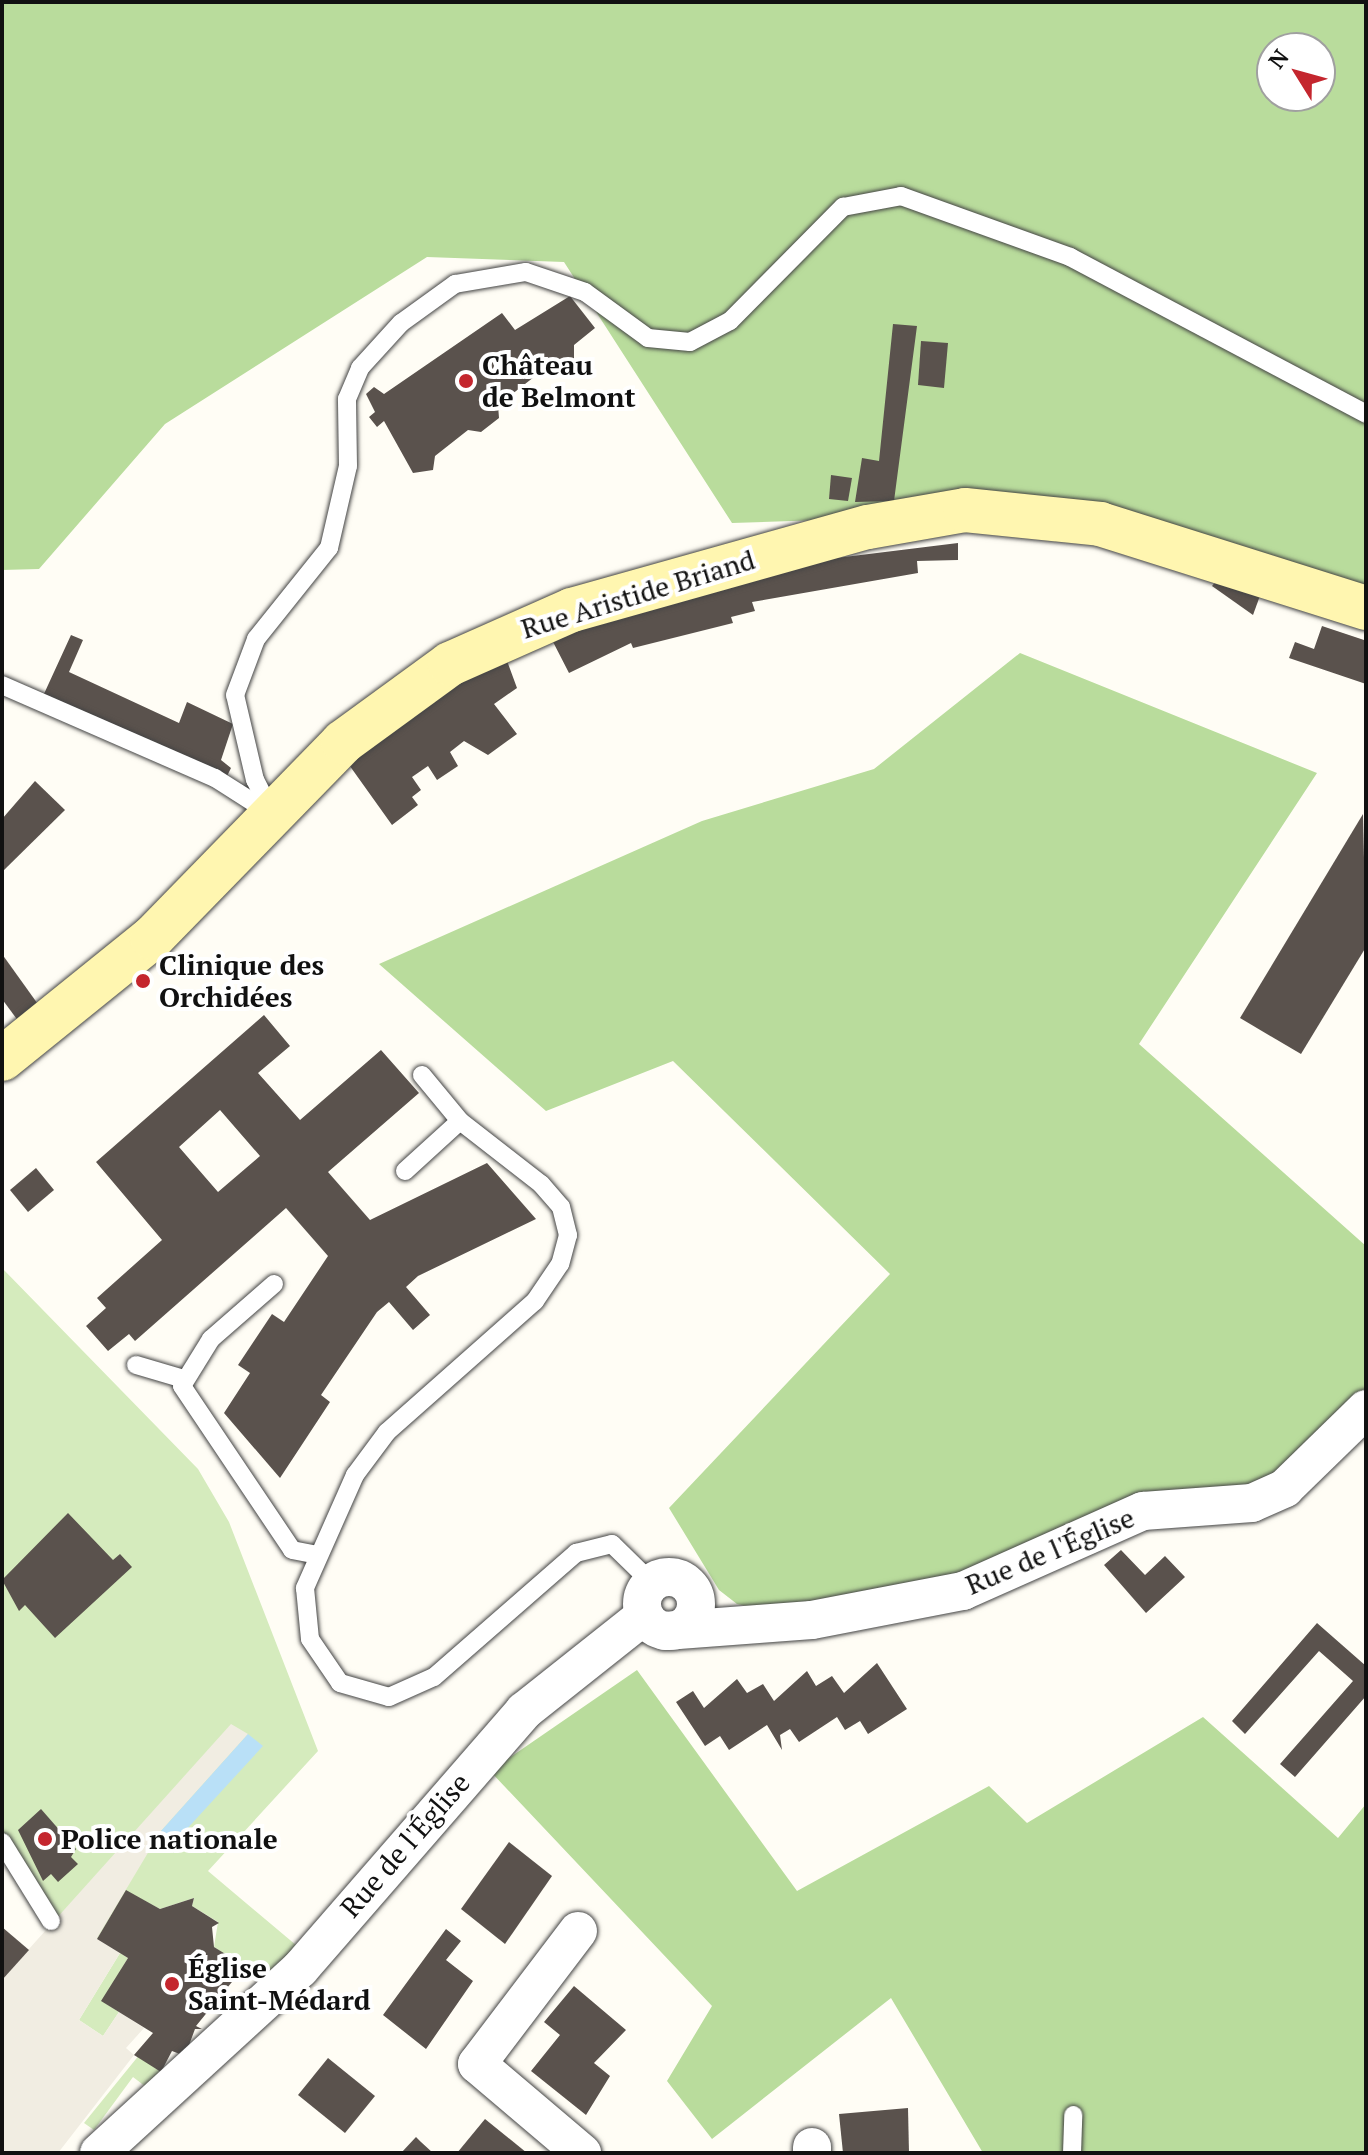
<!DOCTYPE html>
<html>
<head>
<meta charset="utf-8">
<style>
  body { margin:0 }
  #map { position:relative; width:1368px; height:2155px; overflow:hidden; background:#fffdf5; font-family:"PT Serif",serif }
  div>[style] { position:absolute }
  .green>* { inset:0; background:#d5ebbd }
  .forest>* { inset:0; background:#b9dc9c }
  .plaza>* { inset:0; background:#f1ede2 }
  .water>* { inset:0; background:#b9e0f7 }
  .building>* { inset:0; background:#5a524d }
  .roads { filter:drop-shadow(0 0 2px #444) drop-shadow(0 0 2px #444) }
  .lane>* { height:18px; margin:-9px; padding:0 9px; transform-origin:9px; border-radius:9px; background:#fff }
  .street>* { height:38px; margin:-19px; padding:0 19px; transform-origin:19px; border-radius:19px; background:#fff }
  .street>.ring { margin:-19px; padding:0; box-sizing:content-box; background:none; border:38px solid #fff; border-radius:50% }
  .secondary>* { height:44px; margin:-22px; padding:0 22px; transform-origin:22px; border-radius:22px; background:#fff6b0 }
  .dots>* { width:22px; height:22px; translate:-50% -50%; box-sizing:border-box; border:4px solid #fff; border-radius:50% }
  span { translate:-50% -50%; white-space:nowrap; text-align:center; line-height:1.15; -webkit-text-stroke:8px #fff; paint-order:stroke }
  .poi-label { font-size:28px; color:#111; font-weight:700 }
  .left { translate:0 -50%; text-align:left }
  .street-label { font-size:28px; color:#111 }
  .frame { position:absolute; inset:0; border:4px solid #111; pointer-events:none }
  .north { position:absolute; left:1256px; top:32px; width:80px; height:80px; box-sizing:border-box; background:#fff; border:2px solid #a0a0a0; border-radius:50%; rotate:307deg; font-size:22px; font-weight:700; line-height:32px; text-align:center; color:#111 }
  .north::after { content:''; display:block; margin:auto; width:28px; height:36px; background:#c4262e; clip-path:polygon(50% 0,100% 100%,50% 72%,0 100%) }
</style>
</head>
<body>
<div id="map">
  <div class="green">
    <div style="clip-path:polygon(2px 1268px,198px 1469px,229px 1522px,318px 1751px,208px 1871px,309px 1956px,279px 1990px,214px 1947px,218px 1922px,192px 1906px,194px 1898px,160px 1909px,126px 1891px,97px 1939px,51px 1921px,2px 1842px)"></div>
    <div style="clip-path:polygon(120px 1953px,128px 1958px,102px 2001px,119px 2012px,103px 2036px,79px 2020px)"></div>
    <div style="clip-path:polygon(140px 2054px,161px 2071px,146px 2087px,133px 2077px,94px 2130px,84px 2123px)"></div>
  </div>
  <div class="forest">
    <div style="clip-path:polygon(evenodd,2px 2px,1366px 2px,1366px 608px,1198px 552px,913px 517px,732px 523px,564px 262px,427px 257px,165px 424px,39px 569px,2px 570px,2px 2px,1272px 48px,1320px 48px,1320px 96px,1272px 96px,1272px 48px)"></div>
    <div style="clip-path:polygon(1020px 653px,1317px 773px,1139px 1044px,1366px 1246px,1366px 1409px,1285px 1488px,1142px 1511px,963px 1591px,812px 1620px,737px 1604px,719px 1590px,669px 1508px,890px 1274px,673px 1061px,546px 1111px,379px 964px,702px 821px,874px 769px)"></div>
    <div style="clip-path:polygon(637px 1670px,797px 1891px,989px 1786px,1027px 1823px,1203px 1717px,1338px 1838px,1366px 1804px,1366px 2153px,983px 2153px,891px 1998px,712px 2139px,667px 2081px,712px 2006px,490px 1771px)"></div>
  </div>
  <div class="plaza">
    <div style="clip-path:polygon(231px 1724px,248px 1734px,161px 1831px,97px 1938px,120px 1953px,79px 2020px,103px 2036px,119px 2012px,144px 2028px,126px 2048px,134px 2055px,58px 2153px,2px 2153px,2px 1979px)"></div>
  </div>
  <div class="water">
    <div style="clip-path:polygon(248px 1734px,263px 1746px,174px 1843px,161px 1831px)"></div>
  </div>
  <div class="building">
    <div style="clip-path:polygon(570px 296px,595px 328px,574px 345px,574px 359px,556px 374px,543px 370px,498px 405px,499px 418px,481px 432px,468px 430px,435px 456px,433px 470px,413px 473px,384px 421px,377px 427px,369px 417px,375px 412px,366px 394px,374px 387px,384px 394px,502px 313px,515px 330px)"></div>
    <div style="clip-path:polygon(893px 324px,917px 326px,894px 501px,855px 502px,862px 458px,879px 461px)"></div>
    <div style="clip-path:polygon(921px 341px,948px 343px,944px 388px,918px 385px)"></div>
    <div style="clip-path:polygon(831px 475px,852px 478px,848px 501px,829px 499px)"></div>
    <div style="clip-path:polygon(958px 543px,958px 560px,917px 561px,918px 573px,752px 602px,755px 611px,731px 617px,733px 623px,633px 648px,631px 643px,569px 673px,551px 638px,812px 561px)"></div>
    <div style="clip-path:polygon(1218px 579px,1261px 593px,1253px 615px,1212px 586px)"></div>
    <div style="clip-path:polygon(1322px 626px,1364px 640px,1366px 684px,1289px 658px,1295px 642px,1314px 649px)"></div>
    <div style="clip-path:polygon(71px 635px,83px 640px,69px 672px,179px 723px,187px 702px,233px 724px,221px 760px,231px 768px,226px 778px,43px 696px)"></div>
    <div style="clip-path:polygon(506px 658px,517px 688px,494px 704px,517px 734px,488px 755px,464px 741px,450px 752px,458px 766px,437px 780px,428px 766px,412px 777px,421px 790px,412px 797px,418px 805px,392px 825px,347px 762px,470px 672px)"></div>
    <div style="clip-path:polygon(35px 781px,65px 810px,2px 872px,2px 819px)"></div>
    <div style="clip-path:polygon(1363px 814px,1366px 947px,1301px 1054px,1240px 1018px)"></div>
    <div style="clip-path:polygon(2px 954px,40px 1007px,19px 1022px,2px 999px)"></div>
    <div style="clip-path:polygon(evenodd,264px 1015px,290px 1046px,258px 1073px,300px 1120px,381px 1050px,419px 1093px,328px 1172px,370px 1220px,487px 1163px,536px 1219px,418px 1276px,406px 1287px,430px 1315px,413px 1330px,389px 1302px,377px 1312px,321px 1395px,330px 1402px,280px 1478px,224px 1413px,250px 1373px,238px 1365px,272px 1314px,284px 1322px,328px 1256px,286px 1208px,135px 1341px,129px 1334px,108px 1351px,86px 1326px,106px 1308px,97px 1298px,162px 1240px,96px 1162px,264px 1015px,220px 1110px,260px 1156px,218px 1192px,179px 1147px,220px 1110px)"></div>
    <div style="clip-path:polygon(36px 1168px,54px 1190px,28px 1212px,10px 1190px)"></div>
    <div style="clip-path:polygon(68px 1513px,113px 1560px,120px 1554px,132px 1567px,55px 1638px,25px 1605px,19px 1611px,2px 1580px)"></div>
    <div style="clip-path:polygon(1121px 1550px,1145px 1575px,1165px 1556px,1185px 1577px,1146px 1613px,1104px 1565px)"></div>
    <div style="clip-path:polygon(1317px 1623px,1366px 1666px,1366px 1696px,1295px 1777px,1280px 1764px,1353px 1681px,1319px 1651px,1245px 1734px,1232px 1721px)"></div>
    <div style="clip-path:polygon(877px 1663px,907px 1709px,868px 1734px,860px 1721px,845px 1730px,837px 1717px,799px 1742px,790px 1729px,780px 1735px,782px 1750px,767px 1725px,729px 1750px,720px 1736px,705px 1746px,676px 1702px,693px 1691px,704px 1708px,737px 1679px,747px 1693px,763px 1684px,774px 1701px,807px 1671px,816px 1686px,832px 1676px,844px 1693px)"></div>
    <div style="clip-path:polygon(41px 1809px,76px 1849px,71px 1857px,78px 1864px,58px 1882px,51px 1874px,43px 1881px,18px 1830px)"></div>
    <div style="clip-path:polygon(509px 1842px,552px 1876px,505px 1944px,461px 1909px)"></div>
    <div style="clip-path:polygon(126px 1890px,160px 1909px,194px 1898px,192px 1906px,219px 1923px,212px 1927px,214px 1947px,245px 1966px,196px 2026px,202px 2029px,195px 2029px,185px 2056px,172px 2051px,161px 2072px,134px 2055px,153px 2033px,101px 2001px,128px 1958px,97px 1939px)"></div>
    <div style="clip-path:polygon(2px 1927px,29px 1950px,2px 1980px)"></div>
    <div style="clip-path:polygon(446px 1929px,461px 1941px,446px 1960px,473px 1981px,426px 2049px,383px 2015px)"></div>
    <div style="clip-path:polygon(574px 1986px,626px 2030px,594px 2063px,610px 2076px,586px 2115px,531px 2071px,560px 2035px,544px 2022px)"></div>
    <div style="clip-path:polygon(328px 2058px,375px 2096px,345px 2133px,298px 2095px)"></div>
    <div style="clip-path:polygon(908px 2108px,909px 2153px,843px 2153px,839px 2114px)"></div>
    <div style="clip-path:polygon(485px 2119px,527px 2153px,457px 2153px)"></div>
    <div style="clip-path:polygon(416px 2137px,421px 2142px,433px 2153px,401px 2153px)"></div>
  </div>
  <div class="roads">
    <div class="lane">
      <div style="left:2px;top:685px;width:232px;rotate:23.6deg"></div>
      <div style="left:215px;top:778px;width:65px;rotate:32.5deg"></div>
      <div style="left:273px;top:815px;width:39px;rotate:-117deg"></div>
      <div style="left:255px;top:780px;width:87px;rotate:-103.2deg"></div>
      <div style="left:235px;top:695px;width:60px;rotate:-69.4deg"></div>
      <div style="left:256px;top:639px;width:117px;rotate:-51.3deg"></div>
      <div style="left:329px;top:548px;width:84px;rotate:-77deg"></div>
      <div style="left:348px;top:466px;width:67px;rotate:-90.9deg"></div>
      <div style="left:347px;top:399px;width:34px;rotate:-67deg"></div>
      <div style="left:360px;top:368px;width:61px;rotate:-47.7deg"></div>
      <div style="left:401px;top:323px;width:67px;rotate:-35.8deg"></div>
      <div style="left:455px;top:284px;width:72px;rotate:-9.6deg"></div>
      <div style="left:526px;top:272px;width:62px;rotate:18.7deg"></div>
      <div style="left:585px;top:292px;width:78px;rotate:36.1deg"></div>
      <div style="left:648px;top:338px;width:42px;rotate:5.4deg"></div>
      <div style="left:690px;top:342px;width:45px;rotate:-27.7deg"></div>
      <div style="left:730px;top:321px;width:161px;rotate:-45.3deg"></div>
      <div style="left:843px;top:207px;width:59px;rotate:-10.7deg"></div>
      <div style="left:901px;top:196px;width:180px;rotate:19.8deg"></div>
      <div style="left:1070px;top:257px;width:335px;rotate:27.9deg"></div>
      <div style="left:422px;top:1075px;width:60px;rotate:50.4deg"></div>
      <div style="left:460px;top:1121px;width:103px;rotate:37.9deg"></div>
      <div style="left:541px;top:1184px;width:30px;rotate:49deg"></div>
      <div style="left:561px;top:1207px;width:29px;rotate:76deg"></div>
      <div style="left:568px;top:1235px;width:30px;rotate:105deg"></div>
      <div style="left:560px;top:1264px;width:45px;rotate:124deg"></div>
      <div style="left:535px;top:1301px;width:198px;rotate:138.5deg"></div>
      <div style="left:387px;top:1432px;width:54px;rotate:126.7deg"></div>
      <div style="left:355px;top:1475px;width:124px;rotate:113.9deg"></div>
      <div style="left:305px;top:1588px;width:51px;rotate:84.4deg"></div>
      <div style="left:310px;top:1639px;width:53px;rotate:55.7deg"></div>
      <div style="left:340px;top:1683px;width:51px;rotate:15.9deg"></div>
      <div style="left:389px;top:1697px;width:49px;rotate:-24deg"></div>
      <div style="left:434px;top:1677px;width:189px;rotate:-41.1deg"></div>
      <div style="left:576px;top:1553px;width:37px;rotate:-14deg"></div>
      <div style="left:612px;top:1544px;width:56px;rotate:44.3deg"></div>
      <div style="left:405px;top:1171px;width:74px;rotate:-42.3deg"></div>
      <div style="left:274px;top:1284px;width:84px;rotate:138.9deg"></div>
      <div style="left:211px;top:1339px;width:55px;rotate:121.7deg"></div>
      <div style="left:182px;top:1386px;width:197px;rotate:56.1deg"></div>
      <div style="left:292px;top:1550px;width:25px;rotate:11deg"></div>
      <div style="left:136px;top:1365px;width:50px;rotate:16.3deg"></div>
      <div style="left:2px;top:1842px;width:93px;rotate:58.2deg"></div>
      <div style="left:1072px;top:2153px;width:38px;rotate:-88deg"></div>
    </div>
    <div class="street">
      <div class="ring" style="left:642px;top:1577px;width:16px;height:16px"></div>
      <div style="left:665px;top:1631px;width:147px;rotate:-4.3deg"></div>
      <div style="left:812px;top:1620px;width:154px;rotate:-10.9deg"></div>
      <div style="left:963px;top:1591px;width:197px;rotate:-24deg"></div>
      <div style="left:1143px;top:1511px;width:109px;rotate:-4.2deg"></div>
      <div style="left:1252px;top:1503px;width:36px;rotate:-24deg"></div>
      <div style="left:1285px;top:1488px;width:113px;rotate:-44.3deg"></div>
      <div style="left:578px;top:1931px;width:167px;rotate:127.2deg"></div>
      <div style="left:477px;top:2064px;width:138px;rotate:40.3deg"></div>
      <div style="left:812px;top:2147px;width:6px;rotate:90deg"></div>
      <div style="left:99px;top:2153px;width:273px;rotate:-42.5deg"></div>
      <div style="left:300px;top:1969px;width:342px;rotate:-49deg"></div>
      <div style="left:524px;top:1711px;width:153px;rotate:-38.4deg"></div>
    </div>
    <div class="secondary">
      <div style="left:2px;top:1059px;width:193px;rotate:-38.9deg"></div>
      <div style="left:152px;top:938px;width:274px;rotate:-45.7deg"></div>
      <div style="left:343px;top:742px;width:132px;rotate:-36.1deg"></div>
      <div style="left:450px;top:664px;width:133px;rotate:-23.9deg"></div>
      <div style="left:572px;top:610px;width:307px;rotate:-15.7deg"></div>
      <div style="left:868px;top:527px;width:98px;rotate:-9.9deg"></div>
      <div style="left:965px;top:510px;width:136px;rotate:5.9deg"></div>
      <div style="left:1100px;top:524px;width:279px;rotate:17.5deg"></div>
    </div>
  </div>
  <div class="dots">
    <div style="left:466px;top:381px;background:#c4262e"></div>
    <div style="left:143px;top:981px;background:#c4262e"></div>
    <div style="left:45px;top:1839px;background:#c4262e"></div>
    <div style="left:172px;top:1984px;background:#c4262e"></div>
  </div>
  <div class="poi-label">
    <span class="left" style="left:482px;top:381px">Château<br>de Belmont</span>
    <span class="left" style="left:159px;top:981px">Clinique des<br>Orchidées</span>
    <span class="left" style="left:61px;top:1839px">Police nationale</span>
    <span class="left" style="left:188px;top:1984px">Église<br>Saint-Médard</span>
  </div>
  <div class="street-label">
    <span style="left:638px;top:594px;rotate:-17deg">Rue Aristide Briand</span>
    <span style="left:1050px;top:1551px;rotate:-23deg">Rue de l'Église</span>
    <span style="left:405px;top:1845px;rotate:-49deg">Rue de l'Église</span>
  </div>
  <div class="frame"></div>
  <div class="north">N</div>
</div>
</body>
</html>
